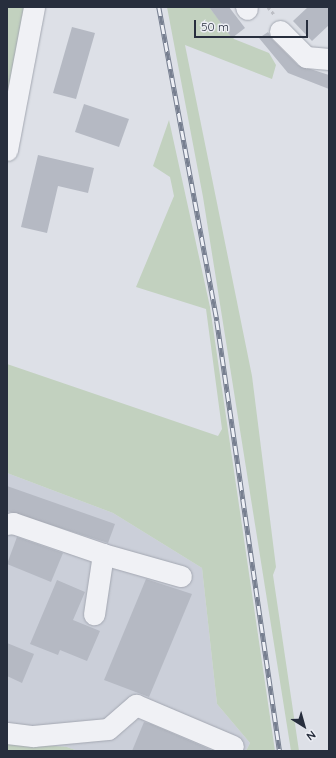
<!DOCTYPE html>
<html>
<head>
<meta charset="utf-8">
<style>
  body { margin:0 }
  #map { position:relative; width:336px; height:758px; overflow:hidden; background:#dde0e7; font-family:Quicksand,sans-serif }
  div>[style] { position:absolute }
  .built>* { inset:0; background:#cbcfd9 }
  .green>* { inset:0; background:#c2d1bf }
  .building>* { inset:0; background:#b5b9c3 }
  .path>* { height:2.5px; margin-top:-1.25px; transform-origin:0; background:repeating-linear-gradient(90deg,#bcbec5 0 3px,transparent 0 6px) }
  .roads { filter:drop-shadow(0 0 1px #a3a7b1) drop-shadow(0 0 1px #a3a7b1) }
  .minor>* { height:21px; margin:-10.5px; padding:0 10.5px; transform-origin:10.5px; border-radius:10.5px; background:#f0f1f5 }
  .rail>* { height:4.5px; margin-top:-2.25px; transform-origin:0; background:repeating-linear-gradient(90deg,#edeff5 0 9px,#777f90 0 18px); box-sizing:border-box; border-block:1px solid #777f90 }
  span { translate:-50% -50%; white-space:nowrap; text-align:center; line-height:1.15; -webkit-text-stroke:3px #edeff5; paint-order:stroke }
  .frame { position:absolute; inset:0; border:8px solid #272e3d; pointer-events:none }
  .north { position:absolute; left:284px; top:706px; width:40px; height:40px; -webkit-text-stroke:3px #edeff5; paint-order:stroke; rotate:143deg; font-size:11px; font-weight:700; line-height:16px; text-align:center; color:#272e3d }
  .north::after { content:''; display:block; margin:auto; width:14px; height:18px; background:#272e3d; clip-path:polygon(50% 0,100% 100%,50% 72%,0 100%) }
  .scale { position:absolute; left:194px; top:20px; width:114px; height:18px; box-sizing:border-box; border:2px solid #272e3d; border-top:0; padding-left:5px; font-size:12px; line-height:14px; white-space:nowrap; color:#272e3d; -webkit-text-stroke:3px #edeff5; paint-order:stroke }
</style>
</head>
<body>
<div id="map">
  <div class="built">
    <div style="clip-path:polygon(7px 473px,113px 513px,202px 568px,217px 704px,250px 743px,246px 751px,78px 751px,67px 747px,7px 742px)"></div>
  </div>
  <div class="green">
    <div style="clip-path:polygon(7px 7px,27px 7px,7px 102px)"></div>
    <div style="clip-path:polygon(167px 7px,209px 7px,234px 39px,269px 53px,276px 65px,272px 79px,185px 45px,252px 376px,276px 567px,273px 575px,299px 751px,291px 751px,203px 197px)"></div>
    <div style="clip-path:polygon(169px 120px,210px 307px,275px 751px,246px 751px,250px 743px,217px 704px,202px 568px,113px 513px,7px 473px,7px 364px,218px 436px,222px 429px,206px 309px,136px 287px,174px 196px,170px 177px,153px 166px)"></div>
    <div style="clip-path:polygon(7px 742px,67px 747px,78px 751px,7px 751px)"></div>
  </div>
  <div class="building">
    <div style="clip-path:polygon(209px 7px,229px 7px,245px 28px,232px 38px)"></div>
    <div style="clip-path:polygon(308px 7px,329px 7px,329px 25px,312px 41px,293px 21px)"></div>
    <div style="clip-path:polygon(72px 27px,95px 33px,76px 99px,53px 93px)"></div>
    <div style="clip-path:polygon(268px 32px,272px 39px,298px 65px,329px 75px,329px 89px,288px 73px,259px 38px)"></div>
    <div style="clip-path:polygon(84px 104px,129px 119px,119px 147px,75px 132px)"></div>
    <div style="clip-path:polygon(38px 155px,94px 168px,88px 193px,58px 186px,47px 233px,21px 227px)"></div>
    <div style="clip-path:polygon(7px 486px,115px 524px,108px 543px,7px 511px)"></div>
    <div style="clip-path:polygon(17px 537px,63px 553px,51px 582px,7px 564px)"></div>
    <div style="clip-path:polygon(146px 579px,192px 594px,149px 697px,104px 680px)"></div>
    <div style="clip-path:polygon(57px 580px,85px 592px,73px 620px,100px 631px,87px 661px,60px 650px,58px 655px,30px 644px)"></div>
    <div style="clip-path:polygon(7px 643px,34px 654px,22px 683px,7px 676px)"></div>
    <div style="clip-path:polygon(144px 722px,151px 724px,214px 751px,132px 751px)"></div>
  </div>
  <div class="path">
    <div style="left:268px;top:7px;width:9px;rotate:49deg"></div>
  </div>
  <div class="roads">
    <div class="minor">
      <div style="left:246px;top:7px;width:2px;rotate:63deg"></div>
      <div style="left:280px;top:31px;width:37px;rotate:45deg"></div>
      <div style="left:306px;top:57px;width:23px;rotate:5deg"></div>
      <div style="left:7px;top:150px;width:146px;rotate:-79.3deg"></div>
      <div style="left:7px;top:524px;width:6px;rotate:-9deg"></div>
      <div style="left:13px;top:523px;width:95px;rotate:19deg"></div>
      <div style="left:103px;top:554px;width:61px;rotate:98.5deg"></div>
      <div style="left:103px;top:554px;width:81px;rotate:15.8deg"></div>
      <div style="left:7px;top:733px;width:26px;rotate:7deg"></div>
      <div style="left:33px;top:736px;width:75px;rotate:-5.3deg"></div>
      <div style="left:108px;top:729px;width:37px;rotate:-41deg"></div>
      <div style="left:136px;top:705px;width:105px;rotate:22.9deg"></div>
    </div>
  </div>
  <div class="rail">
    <div style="left:159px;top:7px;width:319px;rotate:79.5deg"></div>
    <div style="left:217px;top:321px;width:435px;rotate:81.7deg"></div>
  </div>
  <div class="frame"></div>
  <div class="north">N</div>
  <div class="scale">50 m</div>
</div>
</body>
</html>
